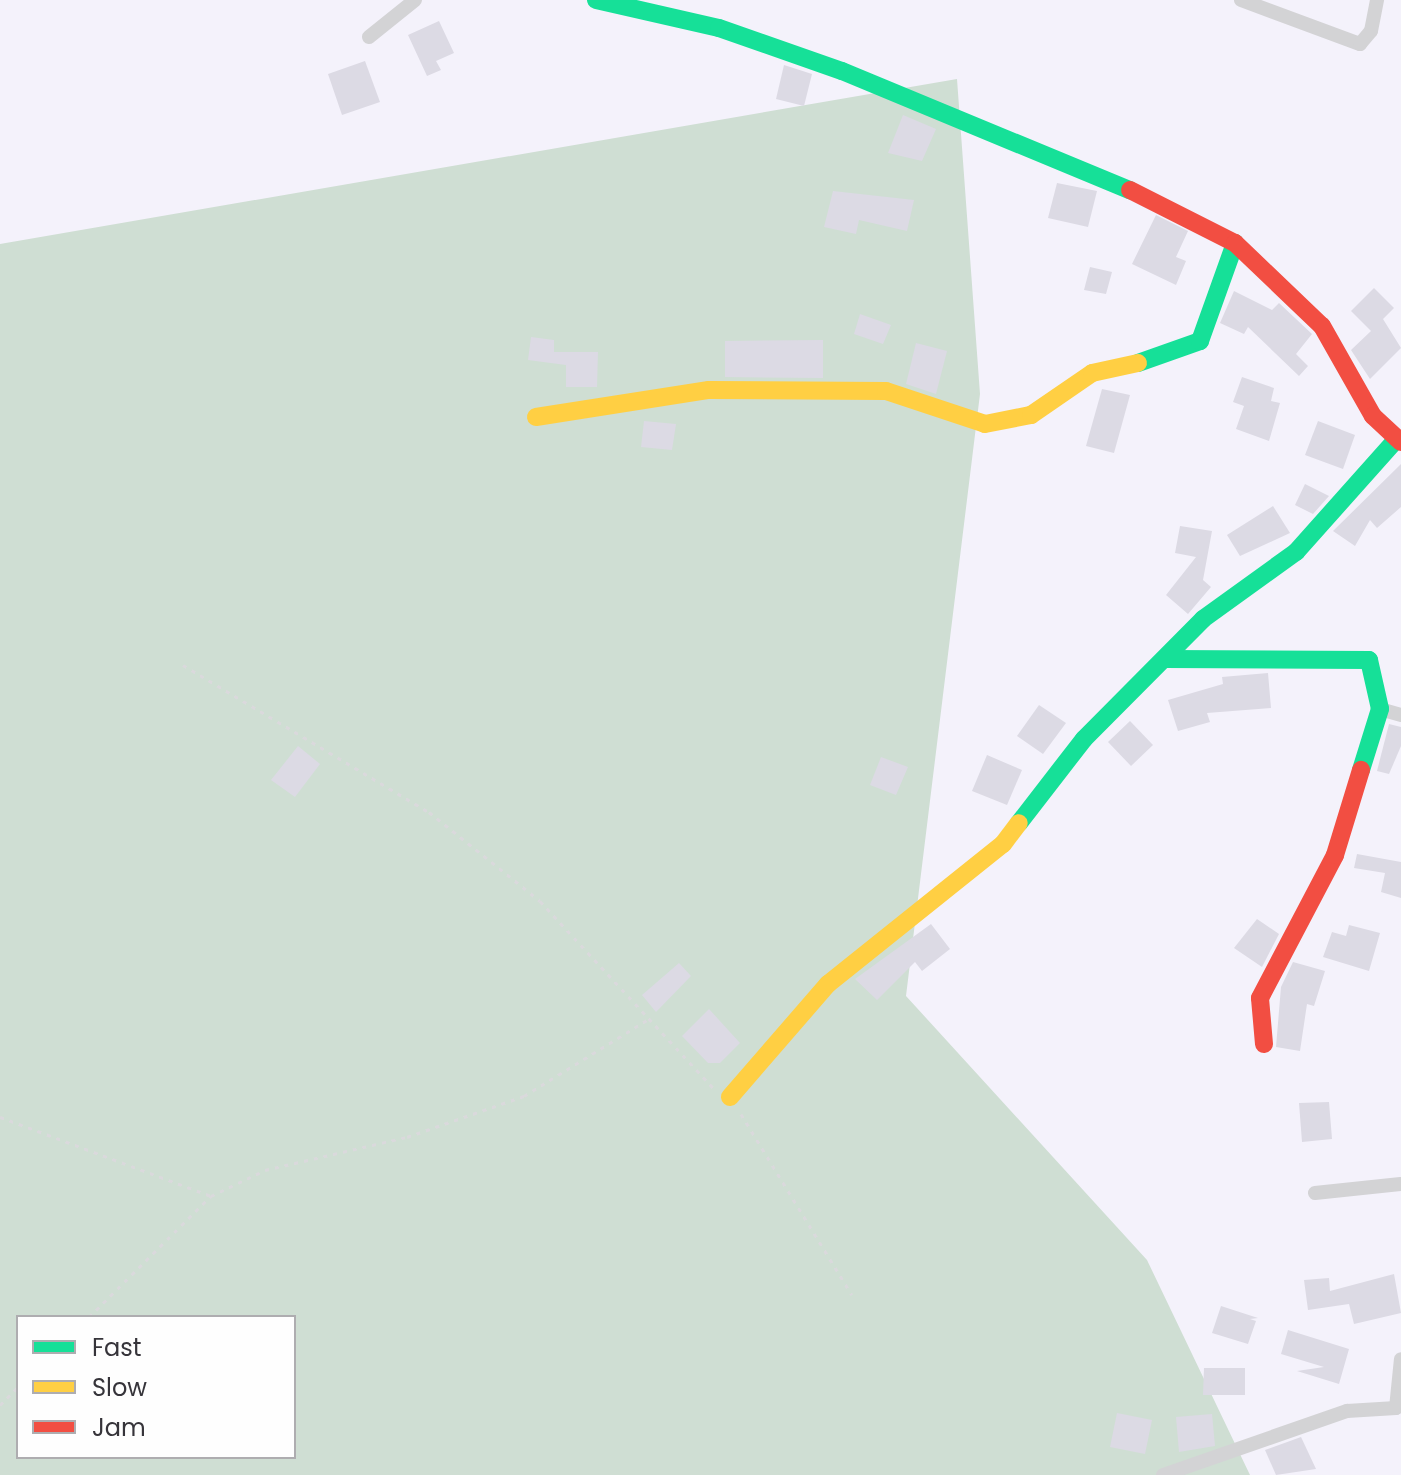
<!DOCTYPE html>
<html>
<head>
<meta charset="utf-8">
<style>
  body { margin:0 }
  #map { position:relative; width:1401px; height:1475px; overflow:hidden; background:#f4f2fb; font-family:Poppins,sans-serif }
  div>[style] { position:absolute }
  .green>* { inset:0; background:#cfded3 }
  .building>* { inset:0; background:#dcdae4 }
  .path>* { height:3px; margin-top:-1.5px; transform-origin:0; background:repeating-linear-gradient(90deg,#dad9dc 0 4px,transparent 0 10px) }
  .street>* { height:14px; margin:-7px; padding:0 7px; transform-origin:7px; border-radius:7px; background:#d3d3d5 }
  .fast>* { height:18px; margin:-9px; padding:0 9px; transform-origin:9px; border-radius:9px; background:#16e098 }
  .slow>* { height:18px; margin:-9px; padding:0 9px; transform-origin:9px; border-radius:9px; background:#ffcf43 }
  .jam>* { height:18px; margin:-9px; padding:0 9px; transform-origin:9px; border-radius:9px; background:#f24e42 }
  span { translate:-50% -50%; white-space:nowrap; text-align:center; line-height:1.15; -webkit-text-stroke:6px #fefefe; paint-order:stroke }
  .legend { position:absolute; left:16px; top:1315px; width:280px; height:144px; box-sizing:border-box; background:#fefefe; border:2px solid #aeadb0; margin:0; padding:10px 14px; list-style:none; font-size:24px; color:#36343a }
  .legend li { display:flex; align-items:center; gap:16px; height:40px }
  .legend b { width:40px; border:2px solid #aeadb0 }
</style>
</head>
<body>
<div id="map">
  <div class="green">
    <div style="clip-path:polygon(evenodd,957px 79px,980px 394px,906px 996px,1147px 1260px,1250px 1475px,0 1475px,0 244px,957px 79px,18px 1317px,294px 1317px,294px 1457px,18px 1457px,18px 1317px)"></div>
  </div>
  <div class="building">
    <div style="clip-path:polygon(439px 21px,454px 53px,436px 61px,441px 70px,427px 76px,408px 35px)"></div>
    <div style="clip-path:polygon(365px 61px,380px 102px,342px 115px,328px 74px)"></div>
    <div style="clip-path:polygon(784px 65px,812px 74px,804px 106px,776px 99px)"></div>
    <div style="clip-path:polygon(903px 115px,936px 129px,922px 161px,888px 153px)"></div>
    <div style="clip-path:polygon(1057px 183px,1097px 191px,1088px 227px,1048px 218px)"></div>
    <div style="clip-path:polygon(833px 191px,914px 200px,907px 231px,859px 220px,856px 234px,824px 227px)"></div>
    <div style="clip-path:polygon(1156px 215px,1188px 231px,1176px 257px,1186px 261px,1176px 285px,1132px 264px)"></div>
    <div style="clip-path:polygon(1090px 267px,1112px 272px,1106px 294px,1084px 290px)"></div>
    <div style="clip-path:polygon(1374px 288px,1394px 308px,1383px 319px,1401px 348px,1370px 379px,1351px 350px,1371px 331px,1351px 311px)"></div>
    <div style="clip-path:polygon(1234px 291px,1272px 310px,1279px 303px,1312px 334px,1296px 354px,1308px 366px,1299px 376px,1248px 327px,1244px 334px,1220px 323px)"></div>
    <div style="clip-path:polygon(860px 314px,891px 325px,883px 344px,854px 334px)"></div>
    <div style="clip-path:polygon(531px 337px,554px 340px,554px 352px,598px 352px,597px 387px,566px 387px,566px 365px,528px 360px)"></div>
    <div style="clip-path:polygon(823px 340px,823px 378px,725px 377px,725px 341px)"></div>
    <div style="clip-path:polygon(916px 343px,947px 351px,936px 394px,906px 384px)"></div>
    <div style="clip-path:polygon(1242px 377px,1274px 388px,1271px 401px,1280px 403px,1269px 441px,1236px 429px,1244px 406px,1233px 402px)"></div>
    <div style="clip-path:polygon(1102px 389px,1130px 395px,1114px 453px,1086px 446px)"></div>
    <div style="clip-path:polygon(644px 421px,676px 424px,672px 450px,641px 447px)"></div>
    <div style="clip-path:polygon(1318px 421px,1355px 435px,1343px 469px,1305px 455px)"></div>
    <div style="clip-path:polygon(1401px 464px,1401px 507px,1377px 528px,1370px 520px,1355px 546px,1333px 531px)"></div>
    <div style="clip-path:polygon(1305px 484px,1329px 496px,1313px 514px,1295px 505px)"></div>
    <div style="clip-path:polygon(1273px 506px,1290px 533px,1240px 556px,1227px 535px)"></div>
    <div style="clip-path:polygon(1180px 526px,1212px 531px,1203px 580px,1211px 587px,1188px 614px,1166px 595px,1196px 557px,1175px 553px)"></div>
    <div style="clip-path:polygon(1268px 673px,1271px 708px,1207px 713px,1210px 722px,1178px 731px,1168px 700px,1223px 684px,1222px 677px)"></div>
    <div style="clip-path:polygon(1039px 705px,1066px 723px,1043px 754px,1017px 736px)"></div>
    <div style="clip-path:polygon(1130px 721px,1153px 745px,1131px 766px,1108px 742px)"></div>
    <div style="clip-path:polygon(1389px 724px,1401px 727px,1401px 746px,1389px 774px,1377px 771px)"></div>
    <div style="clip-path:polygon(298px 746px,320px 764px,295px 797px,271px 780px)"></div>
    <div style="clip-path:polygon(987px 755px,1022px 770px,1007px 805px,972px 791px)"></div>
    <div style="clip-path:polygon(881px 757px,908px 767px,896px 795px,870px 785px)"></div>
    <div style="clip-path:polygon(1357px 854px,1401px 862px,1401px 898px,1381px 892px,1385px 873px,1354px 868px)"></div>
    <div style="clip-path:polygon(1257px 919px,1279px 934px,1262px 967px,1234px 948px)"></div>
    <div style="clip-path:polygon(931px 924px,950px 949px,922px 971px,915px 962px,877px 1000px,855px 979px)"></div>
    <div style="clip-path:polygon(1349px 925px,1380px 933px,1369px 971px,1323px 957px,1332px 932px,1346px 936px)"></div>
    <div style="clip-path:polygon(1293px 962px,1325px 971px,1314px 1006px,1307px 1004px,1300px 1051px,1276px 1047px,1281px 987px)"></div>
    <div style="clip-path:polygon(679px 963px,691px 976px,656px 1012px,642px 995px)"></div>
    <div style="clip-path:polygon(709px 1009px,740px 1043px,720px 1063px,708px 1063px,682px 1036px)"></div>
    <div style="clip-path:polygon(1329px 1102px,1332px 1139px,1302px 1142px,1299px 1103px)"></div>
    <div style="clip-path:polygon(1394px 1274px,1401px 1313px,1354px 1324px,1349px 1304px,1308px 1310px,1304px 1280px,1329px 1278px,1330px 1291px)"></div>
    <div style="clip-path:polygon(1221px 1306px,1258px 1318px,1250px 1319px,1256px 1321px,1248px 1344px,1212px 1333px)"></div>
    <div style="clip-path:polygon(1288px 1330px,1349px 1349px,1339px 1384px,1297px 1371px,1324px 1367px,1281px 1354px)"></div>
    <div style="clip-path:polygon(1204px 1368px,1245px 1368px,1245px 1395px,1203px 1395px)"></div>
    <div style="clip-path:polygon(1117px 1413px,1152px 1420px,1145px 1454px,1110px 1447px)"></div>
    <div style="clip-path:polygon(1212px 1414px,1215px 1446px,1179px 1452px,1176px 1417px)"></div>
    <div style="clip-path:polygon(1301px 1437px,1316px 1469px,1276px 1475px,1265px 1450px)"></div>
  </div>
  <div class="path">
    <div style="left:183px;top:665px;width:287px;rotate:30.9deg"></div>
    <div style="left:429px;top:812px;width:142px;rotate:38.7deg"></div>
    <div style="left:540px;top:901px;width:255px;rotate:47.2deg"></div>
    <div style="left:741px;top:1114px;width:212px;rotate:58.5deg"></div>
    <div style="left:0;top:1117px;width:225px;rotate:20.5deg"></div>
    <div style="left:89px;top:1317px;width:172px;rotate:-44.8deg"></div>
    <div style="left:211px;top:1196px;width:60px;rotate:-25.7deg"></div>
    <div style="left:265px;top:1170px;width:146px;rotate:-13.1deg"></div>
    <div style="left:407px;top:1137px;width:124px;rotate:-19.3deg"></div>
    <div style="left:524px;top:1096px;width:145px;rotate:-31.7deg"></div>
    <div style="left:0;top:1405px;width:25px;rotate:-45deg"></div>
  </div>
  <div class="street">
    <div style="left:1241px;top:0;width:127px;rotate:20.3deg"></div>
    <div style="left:1360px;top:44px;width:17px;rotate:-50deg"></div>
    <div style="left:1371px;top:31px;width:32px;rotate:-79deg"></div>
    <div style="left:369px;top:37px;width:59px;rotate:-38.8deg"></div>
    <div style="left:1380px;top:709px;width:22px;rotate:16deg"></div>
    <div style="left:1315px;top:1193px;width:86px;rotate:-6deg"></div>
    <div style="left:1163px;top:1475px;width:195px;rotate:-19.2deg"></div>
    <div style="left:1347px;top:1411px;width:49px;rotate:-3.5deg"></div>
    <div style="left:1396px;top:1408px;width:49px;rotate:-84.2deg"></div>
  </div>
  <div class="fast">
    <div style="left:596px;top:0;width:126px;rotate:12.8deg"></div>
    <div style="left:719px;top:28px;width:130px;rotate:19.3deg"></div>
    <div style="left:842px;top:71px;width:312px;rotate:22.5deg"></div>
    <div style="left:1138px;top:363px;width:66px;rotate:-19.5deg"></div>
    <div style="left:1200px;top:341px;width:104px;rotate:-70.3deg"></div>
    <div style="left:1165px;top:659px;width:204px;rotate:0.3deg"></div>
    <div style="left:1369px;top:660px;width:50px;rotate:77.3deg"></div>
    <div style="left:1380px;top:709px;width:64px;rotate:107.3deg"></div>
    <div style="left:1019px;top:823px;width:106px;rotate:-52.3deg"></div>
    <div style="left:1084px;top:739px;width:169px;rotate:-45.2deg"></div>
    <div style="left:1203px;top:619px;width:115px;rotate:-35.8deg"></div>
    <div style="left:1296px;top:552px;width:147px;rotate:-48.3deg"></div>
  </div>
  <div class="slow">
    <div style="left:536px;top:417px;width:175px;rotate:-8.9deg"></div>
    <div style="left:709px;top:390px;width:177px;rotate:0.3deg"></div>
    <div style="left:886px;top:391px;width:104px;rotate:18.4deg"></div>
    <div style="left:985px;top:424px;width:47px;rotate:-11.1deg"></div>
    <div style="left:1031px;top:415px;width:74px;rotate:-34.5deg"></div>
    <div style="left:1092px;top:373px;width:47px;rotate:-12.3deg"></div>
    <div style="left:730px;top:1097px;width:150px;rotate:-49.1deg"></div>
    <div style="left:828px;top:984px;width:224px;rotate:-38.7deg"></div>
    <div style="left:1003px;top:844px;width:26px;rotate:-53deg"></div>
  </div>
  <div class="jam">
    <div style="left:1130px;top:190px;width:118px;rotate:26.8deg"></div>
    <div style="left:1235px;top:243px;width:120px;rotate:43.7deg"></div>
    <div style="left:1322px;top:326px;width:103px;rotate:60.5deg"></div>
    <div style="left:1373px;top:416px;width:38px;rotate:43deg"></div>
    <div style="left:1264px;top:1044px;width:46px;rotate:-95deg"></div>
    <div style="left:1260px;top:998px;width:161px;rotate:-62.3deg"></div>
    <div style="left:1335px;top:855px;width:89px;rotate:-73deg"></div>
  </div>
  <ul class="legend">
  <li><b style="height:10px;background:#16e098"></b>Fast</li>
  <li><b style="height:10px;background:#ffcf43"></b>Slow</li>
  <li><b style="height:10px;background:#f24e42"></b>Jam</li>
  </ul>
</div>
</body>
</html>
